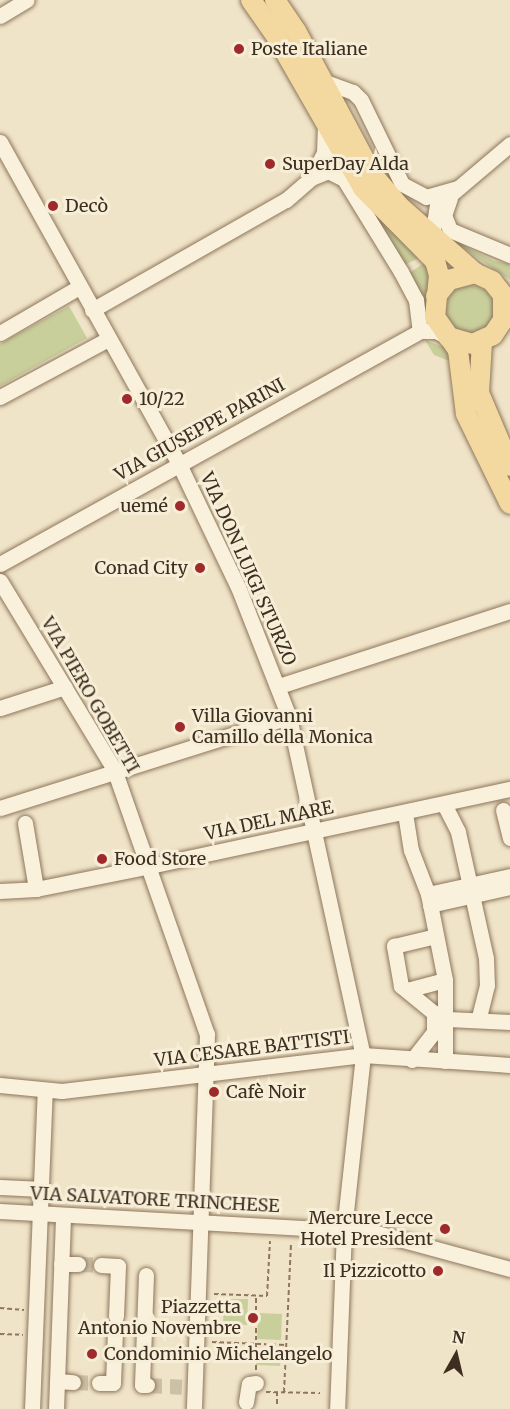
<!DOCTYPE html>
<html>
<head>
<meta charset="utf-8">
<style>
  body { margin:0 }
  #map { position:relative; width:510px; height:1409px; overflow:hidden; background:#f0e4c8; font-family:Merriweather,serif }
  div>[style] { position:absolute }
  .green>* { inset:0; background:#c9cf9b }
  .round { border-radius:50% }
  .minor-tunnel>* { height:15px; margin-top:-7.5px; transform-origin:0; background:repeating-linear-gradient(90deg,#ccc0a6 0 15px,transparent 0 23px) }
  .path>* { height:2px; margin-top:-1px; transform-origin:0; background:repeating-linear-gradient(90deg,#8d765c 0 4.5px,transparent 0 7.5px) }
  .roads { filter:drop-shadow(0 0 2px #8d765c) drop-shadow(0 0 2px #8d765c) }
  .minor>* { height:15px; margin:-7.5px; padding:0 7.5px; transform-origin:7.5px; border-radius:7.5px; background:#faf1dc }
  .major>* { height:20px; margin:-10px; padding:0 10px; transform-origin:10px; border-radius:10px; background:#f3d9a0 }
  .dots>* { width:16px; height:16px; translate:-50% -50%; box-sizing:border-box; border:3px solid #f7eed8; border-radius:50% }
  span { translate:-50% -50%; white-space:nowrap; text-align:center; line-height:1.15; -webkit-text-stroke:6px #f7eed8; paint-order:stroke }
  .poi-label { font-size:18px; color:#3d2e20 }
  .left { translate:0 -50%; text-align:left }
  .right { translate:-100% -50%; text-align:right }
  .street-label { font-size:18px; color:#3d2e20 }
  .north { position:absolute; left:426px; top:1325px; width:60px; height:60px; -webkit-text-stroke:4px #f7eed8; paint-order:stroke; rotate:8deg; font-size:16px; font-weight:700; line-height:24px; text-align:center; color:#3d2e20 }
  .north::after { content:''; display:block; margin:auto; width:21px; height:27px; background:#3d2e20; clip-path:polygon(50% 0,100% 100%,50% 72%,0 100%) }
</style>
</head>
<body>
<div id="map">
  <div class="green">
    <div style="clip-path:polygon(368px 208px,422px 256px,405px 265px)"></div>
    <div style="clip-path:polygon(447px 237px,494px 261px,510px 264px,510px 280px)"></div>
    <div style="clip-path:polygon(426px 262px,430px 283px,423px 303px,409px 273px)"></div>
    <div class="round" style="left:446px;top:285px;width:48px;height:48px"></div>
    <div style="clip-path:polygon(69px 306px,87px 338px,0 386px,0 344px)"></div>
    <div style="clip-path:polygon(425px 340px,445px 348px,452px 362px,434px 355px)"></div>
    <div style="clip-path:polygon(224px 1299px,248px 1299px,247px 1325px,223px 1324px)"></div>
    <div style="clip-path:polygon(258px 1313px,282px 1314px,281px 1340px,257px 1339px)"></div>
    <div style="clip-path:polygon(256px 1354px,281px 1355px,280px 1366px,256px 1365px)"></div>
  </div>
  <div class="minor-tunnel">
    <div style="left:78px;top:1264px;width:23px;rotate:2deg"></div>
    <div style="left:73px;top:1382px;width:26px;rotate:2deg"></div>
    <div style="left:147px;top:1385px;width:35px;rotate:3deg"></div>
  </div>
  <div class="path">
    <div style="left:214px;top:1294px;width:53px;rotate:2.2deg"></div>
    <div style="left:267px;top:1296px;width:55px;rotate:-86.9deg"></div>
    <div style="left:0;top:1308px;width:24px;rotate:5deg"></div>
    <div style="left:0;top:1334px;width:23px;rotate:2deg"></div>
    <div style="left:212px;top:1342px;width:74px;rotate:2.3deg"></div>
    <div style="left:256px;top:1370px;width:74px;rotate:-90deg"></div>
    <div style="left:266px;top:1392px;width:54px;rotate:1.1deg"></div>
    <div style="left:284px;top:1392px;width:150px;rotate:-87.3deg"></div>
    <div style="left:277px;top:1404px;width:12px;rotate:-90deg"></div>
  </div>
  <div class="roads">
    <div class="minor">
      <div style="left:0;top:16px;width:31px;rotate:-31deg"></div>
      <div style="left:320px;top:80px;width:35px;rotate:20deg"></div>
      <div style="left:353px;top:92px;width:11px;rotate:45deg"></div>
      <div style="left:361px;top:100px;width:93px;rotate:64deg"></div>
      <div style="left:402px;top:184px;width:27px;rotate:28deg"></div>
      <div style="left:426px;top:197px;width:32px;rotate:-16deg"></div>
      <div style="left:0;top:142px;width:368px;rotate:60.9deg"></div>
      <div style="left:179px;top:464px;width:136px;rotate:64.4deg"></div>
      <div style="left:238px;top:587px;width:140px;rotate:68.6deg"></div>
      <div style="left:289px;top:717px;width:346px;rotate:77.7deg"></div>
      <div style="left:363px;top:1055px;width:176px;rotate:96.2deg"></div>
      <div style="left:344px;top:1230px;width:179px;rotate:92.2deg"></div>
      <div style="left:311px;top:178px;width:28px;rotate:-63deg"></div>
      <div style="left:324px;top:153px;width:31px;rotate:-88deg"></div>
      <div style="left:450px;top:198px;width:18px;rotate:109deg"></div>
      <div style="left:444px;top:215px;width:16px;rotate:68deg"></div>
      <div style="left:450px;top:230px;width:65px;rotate:22.6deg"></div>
      <div style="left:436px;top:239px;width:9px;rotate:-108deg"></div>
      <div style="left:433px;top:230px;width:24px;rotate:-81deg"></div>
      <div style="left:437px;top:206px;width:96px;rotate:-40.3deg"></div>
      <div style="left:92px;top:310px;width:223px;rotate:-29.6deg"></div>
      <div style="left:286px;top:200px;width:33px;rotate:-41deg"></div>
      <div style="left:311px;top:178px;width:18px;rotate:-22deg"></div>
      <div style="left:328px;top:171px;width:18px;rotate:27deg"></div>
      <div style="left:344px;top:179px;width:109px;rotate:58.5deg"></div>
      <div style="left:401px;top:272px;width:32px;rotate:62deg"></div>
      <div style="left:416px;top:300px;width:31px;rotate:83deg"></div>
      <div style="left:420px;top:331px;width:16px"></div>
      <div style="left:436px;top:331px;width:13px;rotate:27deg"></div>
      <div style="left:0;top:333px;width:91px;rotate:-30.2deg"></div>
      <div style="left:0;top:397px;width:123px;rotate:-28.2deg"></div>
      <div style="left:0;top:564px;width:480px;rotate:-29deg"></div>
      <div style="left:0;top:581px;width:220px;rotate:58.8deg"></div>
      <div style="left:114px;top:769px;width:281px;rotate:70.7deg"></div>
      <div style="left:207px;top:1034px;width:375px;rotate:92deg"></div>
      <div style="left:279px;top:686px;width:243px;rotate:-18deg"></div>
      <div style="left:0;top:708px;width:68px;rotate:-17.9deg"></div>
      <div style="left:444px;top:804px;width:31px;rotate:63deg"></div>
      <div style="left:458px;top:832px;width:129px;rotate:77.5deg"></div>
      <div style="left:486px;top:958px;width:27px;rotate:88deg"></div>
      <div style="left:487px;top:985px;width:36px;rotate:104deg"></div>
      <div style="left:0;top:808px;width:303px;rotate:-17.5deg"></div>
      <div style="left:503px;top:810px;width:29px;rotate:76deg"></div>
      <div style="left:405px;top:813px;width:37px;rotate:81deg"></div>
      <div style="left:411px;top:850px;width:47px;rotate:68.9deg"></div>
      <div style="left:428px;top:894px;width:88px;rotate:78.8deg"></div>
      <div style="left:445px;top:980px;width:81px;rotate:90deg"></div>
      <div style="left:25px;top:823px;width:67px;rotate:80.5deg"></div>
      <div style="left:0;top:891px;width:36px;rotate:-3deg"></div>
      <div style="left:36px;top:889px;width:116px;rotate:-11.4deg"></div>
      <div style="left:150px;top:866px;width:368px;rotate:-12.1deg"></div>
      <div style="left:428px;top:894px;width:84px;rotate:-12.4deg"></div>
      <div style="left:430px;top:905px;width:82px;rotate:-12.7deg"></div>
      <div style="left:407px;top:990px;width:39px;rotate:-15deg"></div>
      <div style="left:448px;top:1019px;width:62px;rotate:2.8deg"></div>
      <div style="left:412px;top:1060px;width:36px;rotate:-52deg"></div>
      <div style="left:434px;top:1032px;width:19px;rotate:-90deg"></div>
      <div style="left:434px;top:1013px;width:43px;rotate:-140.7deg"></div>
      <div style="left:401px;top:986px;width:41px;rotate:-99.9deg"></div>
      <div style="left:394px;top:946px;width:43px;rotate:-13.4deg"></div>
      <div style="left:0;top:1085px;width:62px;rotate:5.5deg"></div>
      <div style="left:62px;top:1091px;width:303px;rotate:-6.8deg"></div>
      <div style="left:363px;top:1055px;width:147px;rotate:3.9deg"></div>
      <div style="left:0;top:1187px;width:42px;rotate:2.7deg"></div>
      <div style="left:0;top:1211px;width:374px;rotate:3.2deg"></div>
      <div style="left:373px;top:1232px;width:142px;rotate:15.1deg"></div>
      <div style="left:61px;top:1264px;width:17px"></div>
      <div style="left:101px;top:1265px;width:17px;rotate:3deg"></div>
      <div style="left:118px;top:1266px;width:50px;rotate:92.3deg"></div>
      <div style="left:146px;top:1275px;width:110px;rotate:92.1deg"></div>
      <div style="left:142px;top:1385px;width:5px"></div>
      <div style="left:57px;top:1381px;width:16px;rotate:4deg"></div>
      <div style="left:99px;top:1383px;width:14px"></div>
      <div style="left:113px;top:1383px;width:51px;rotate:-87.8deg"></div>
      <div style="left:246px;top:1402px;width:18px;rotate:-81deg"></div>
      <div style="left:249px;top:1384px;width:7px;rotate:-8deg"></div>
      <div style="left:32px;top:1409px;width:318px;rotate:-87.7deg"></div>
      <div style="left:56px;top:1409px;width:194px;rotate:-87.9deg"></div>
    </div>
    <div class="major">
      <div style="left:251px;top:0;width:44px;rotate:55.2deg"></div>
      <div style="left:276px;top:36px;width:175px;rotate:60.2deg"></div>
      <div style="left:363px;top:188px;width:103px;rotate:45.4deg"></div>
      <div style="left:435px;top:261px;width:15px;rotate:74deg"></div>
      <div style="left:439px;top:275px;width:42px;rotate:95.4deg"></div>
      <div style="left:435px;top:317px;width:40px;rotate:55.1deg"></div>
      <div style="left:458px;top:350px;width:64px;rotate:82.9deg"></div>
      <div style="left:466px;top:414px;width:100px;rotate:63.9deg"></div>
      <div style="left:275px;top:0;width:37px;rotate:56deg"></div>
      <div style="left:296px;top:31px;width:162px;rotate:62deg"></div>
      <div style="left:372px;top:174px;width:42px;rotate:49.8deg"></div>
      <div style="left:399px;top:206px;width:101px;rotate:41.4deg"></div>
      <div style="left:436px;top:296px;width:21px;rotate:-51deg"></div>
      <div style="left:449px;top:280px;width:27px;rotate:-15deg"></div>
      <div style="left:475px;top:273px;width:19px;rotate:25deg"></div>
      <div style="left:492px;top:281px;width:18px;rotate:52deg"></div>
      <div style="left:503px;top:295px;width:25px;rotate:90deg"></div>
      <div style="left:503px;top:320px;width:18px;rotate:124deg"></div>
      <div style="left:493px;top:335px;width:22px;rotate:156deg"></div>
      <div style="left:473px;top:344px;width:26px;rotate:-164deg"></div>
      <div style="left:482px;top:342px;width:51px;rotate:93.4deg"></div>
      <div style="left:479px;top:393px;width:79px;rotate:67deg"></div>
    </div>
  </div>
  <div class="dots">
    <div style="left:239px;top:49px;background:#9e2a2b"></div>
    <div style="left:270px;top:164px;background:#9e2a2b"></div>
    <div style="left:53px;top:206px;background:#9e2a2b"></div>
    <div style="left:127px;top:399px;background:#9e2a2b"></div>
    <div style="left:180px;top:506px;background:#9e2a2b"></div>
    <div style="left:200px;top:568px;background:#9e2a2b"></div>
    <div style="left:180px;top:727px;background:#9e2a2b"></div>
    <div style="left:102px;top:859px;background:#9e2a2b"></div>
    <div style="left:214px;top:1092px;background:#9e2a2b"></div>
    <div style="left:445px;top:1229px;background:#9e2a2b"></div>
    <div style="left:438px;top:1271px;background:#9e2a2b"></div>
    <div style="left:253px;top:1318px;background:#9e2a2b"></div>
    <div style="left:92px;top:1354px;background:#9e2a2b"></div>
  </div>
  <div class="poi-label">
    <span class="left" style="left:251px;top:49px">Poste Italiane</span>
    <span class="left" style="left:282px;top:164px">SuperDay Alda</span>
    <span class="left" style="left:65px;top:206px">Decò</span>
    <span class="left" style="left:139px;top:399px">10/22</span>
    <span class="right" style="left:168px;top:506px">uemé</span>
    <span class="right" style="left:188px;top:568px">Conad City</span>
    <span class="left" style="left:192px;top:727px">Villa Giovanni<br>Camillo della Monica</span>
    <span class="left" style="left:114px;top:859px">Food Store</span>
    <span class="left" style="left:226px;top:1092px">Cafè Noir</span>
    <span class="right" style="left:433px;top:1229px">Mercure Lecce<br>Hotel President</span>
    <span class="right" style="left:426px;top:1271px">Il Pizzicotto</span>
    <span class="right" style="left:241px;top:1318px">Piazzetta<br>Antonio Novembre</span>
    <span class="left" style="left:104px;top:1354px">Condominio Michelangelo</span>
  </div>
  <div class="street-label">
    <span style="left:200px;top:430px;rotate:-29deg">VIA GIUSEPPE PARINI</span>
    <span style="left:248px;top:569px;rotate:66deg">VIA DON LUIGI STURZO</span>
    <span style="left:90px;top:695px;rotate:60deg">VIA PIERO GOBETTI</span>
    <span style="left:269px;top:821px;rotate:-12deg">VIA DEL MARE</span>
    <span style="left:252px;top:1049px;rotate:-7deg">VIA CESARE BATTISTI</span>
    <span style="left:155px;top:1200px;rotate:3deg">VIA SALVATORE TRINCHESE</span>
  </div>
  <div class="north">N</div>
</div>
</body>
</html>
